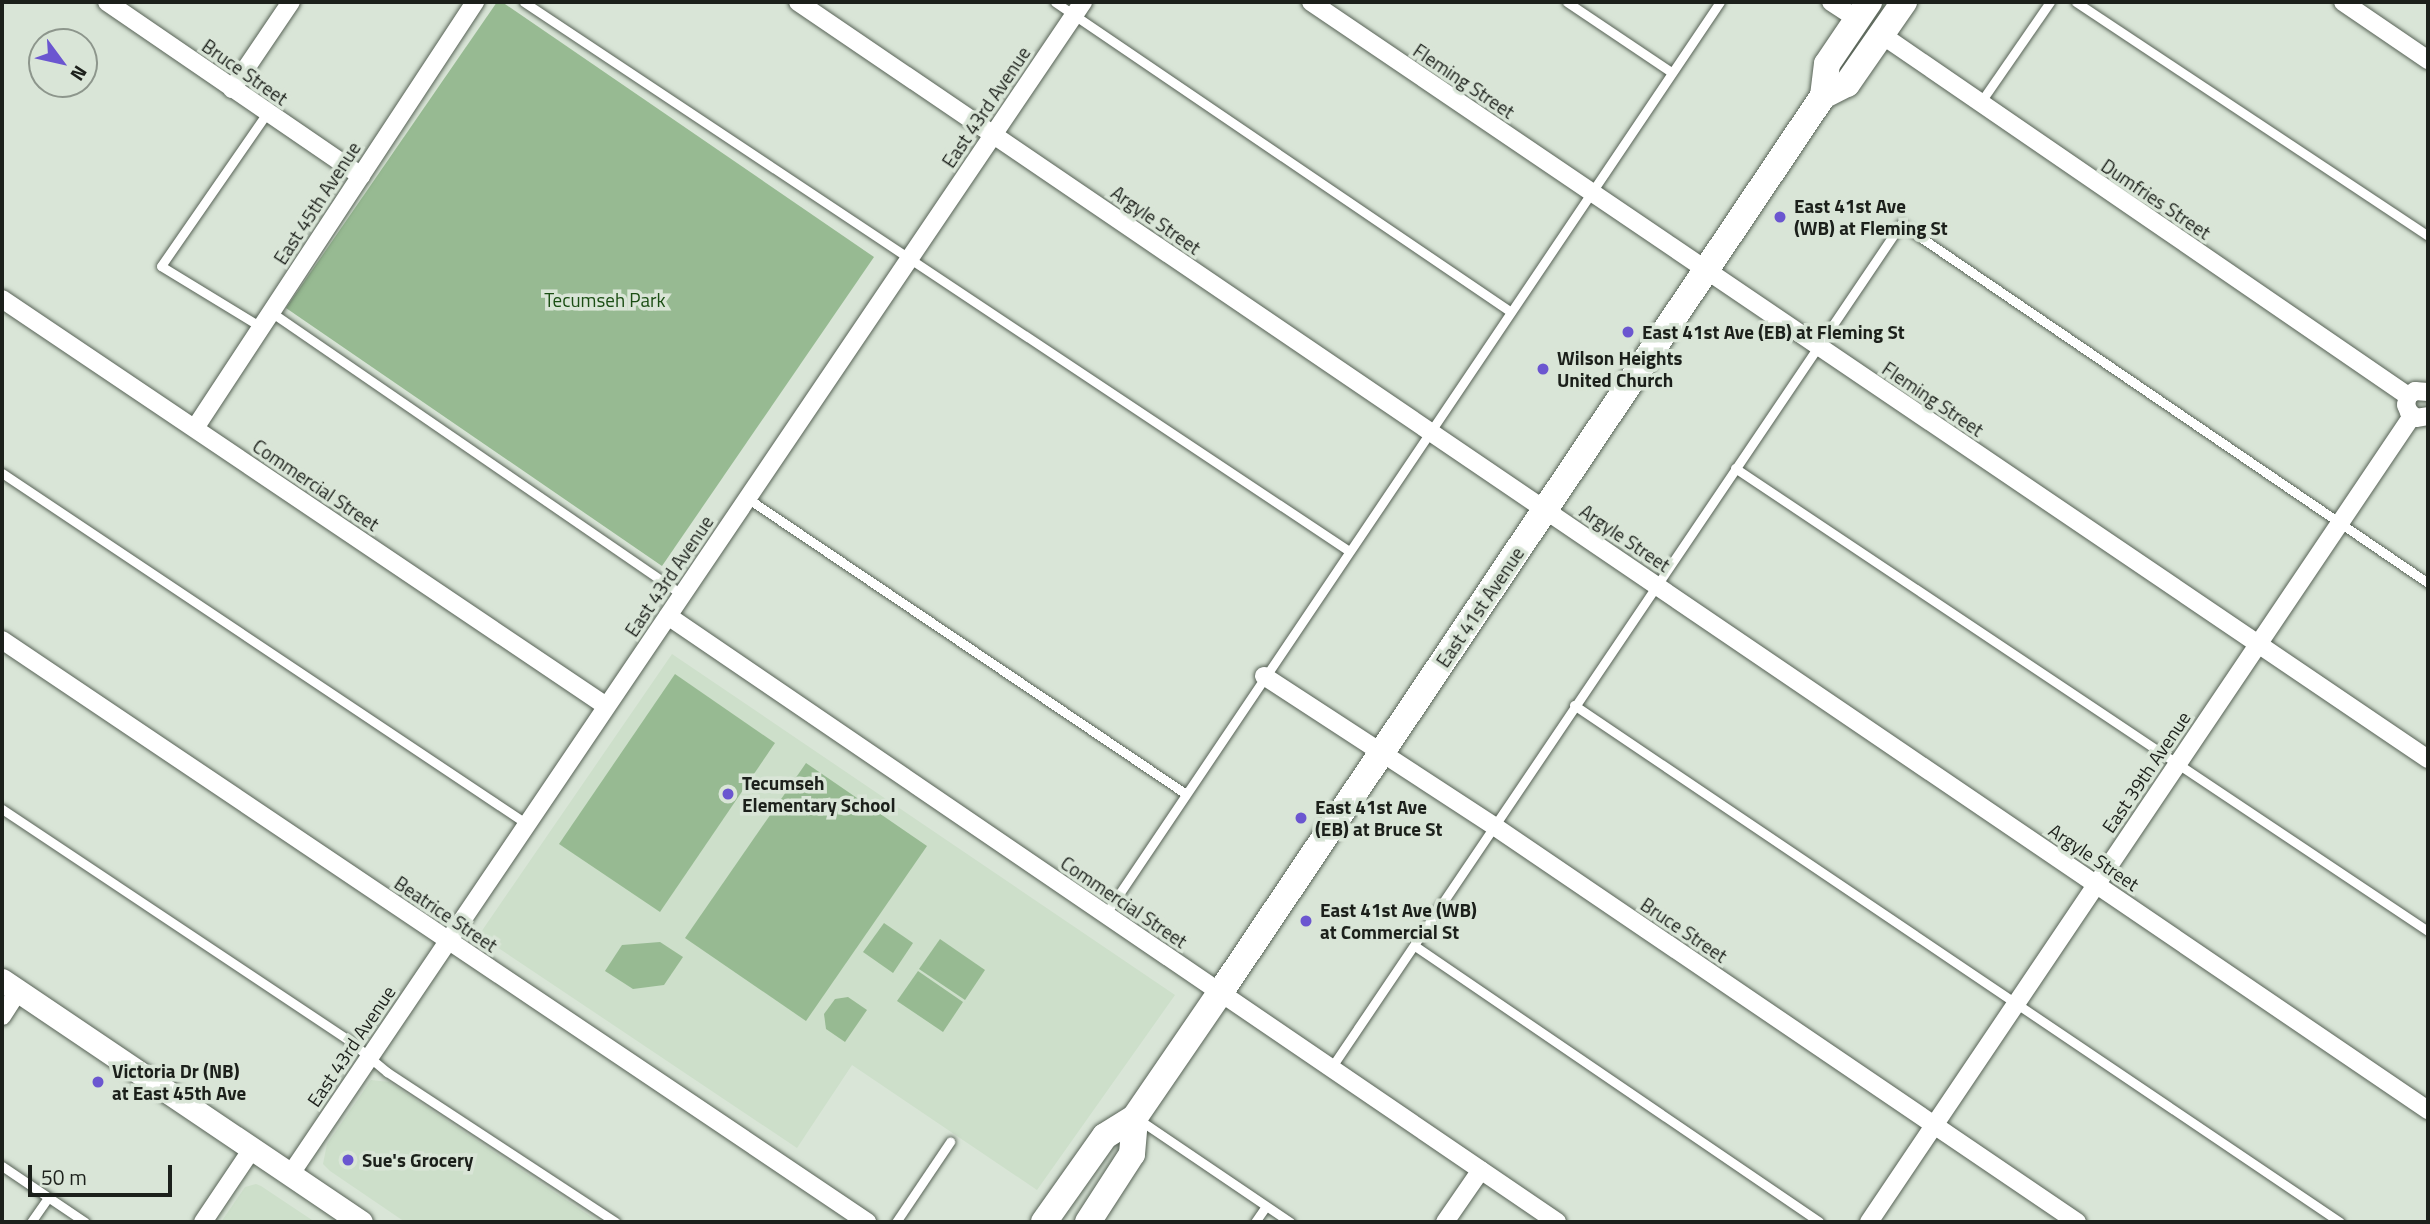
<!DOCTYPE html>
<html>
<head>
<meta charset="utf-8">
<style>
  body { margin:0 }
  #map { position:relative; width:2430px; height:1224px; overflow:hidden; background:#d9e5d7; font-family:"Titillium Web",sans-serif }
  div>[style] { position:absolute }
  .built>* { inset:0; background:#cddfca }
  .green>* { inset:0; background:#97ba92 }
  .roads { filter:drop-shadow(0 0 2px #576256) drop-shadow(0 0 2px #576256) }
  .service>* { height:9px; margin:-4.5px; padding:0 4.5px; transform-origin:4.5px; border-radius:4.5px; background:#fff }
  .minor>* { height:18px; margin:-9px; padding:0 9px; transform-origin:9px; border-radius:9px; background:#fff }
  .tertiary>* { height:23px; margin:-11.5px; padding:0 11.5px; transform-origin:11.5px; border-radius:11.5px; background:#fff }
  .secondary>* { height:26px; margin:-13px; padding:0 13px; transform-origin:13px; border-radius:13px; background:#fff }
  .dots>* { width:19px; height:19px; translate:-50% -50%; box-sizing:border-box; border:4px solid #d9e5d7; border-radius:50% }
  span { translate:-50% -50%; white-space:nowrap; text-align:center; line-height:1.15; -webkit-text-stroke:7px #d9e5d7; paint-order:stroke }
  .street-label { font-size:19px; color:#1c201b }
  .poi-label { font-size:19px; color:#1c201b; font-weight:700 }
  .left { translate:0 -50%; text-align:left }
  .park-label { font-size:19px; color:#1b4e14 }
  .frame { position:absolute; inset:0; border:4px solid #1c201b; pointer-events:none }
  .north { position:absolute; left:28px; top:28px; width:70px; height:70px; box-sizing:border-box; background:#d9e5d7; border:2px solid #8d968c; border-radius:50%; rotate:123deg; font-size:19px; font-weight:700; line-height:28px; text-align:center; color:#1c201b }
  .north::after { content:''; display:block; margin:auto; width:24px; height:32px; background:#6b56d0; clip-path:polygon(50% 0,100% 100%,50% 72%,0 100%) }
  .scale { position:absolute; left:28px; top:1165px; width:144px; height:32px; box-sizing:border-box; border:4px solid #1c201b; border-top:0; padding-left:9px; font-size:21px; line-height:24px; white-space:nowrap; color:#1c201b; -webkit-text-stroke:5px #d9e5d7; paint-order:stroke }
</style>
</head>
<body>
<div id="map">
  <div class="built">
    <div style="clip-path:polygon(672px 654px,1175px 995px,1037px 1190px,852px 1065px,797px 1148px,479px 935px)"></div>
    <div style="clip-path:polygon(371px 1080px,389px 1082px,599px 1222px,405px 1222px,330px 1171px,323px 1164px,327px 1144px)"></div>
    <div style="clip-path:polygon(256px 1184px,261px 1186px,315px 1222px,221px 1222px,245px 1187px)"></div>
  </div>
  <div class="green">
    <div style="clip-path:polygon(497px 2px,502px 2px,874px 257px,662px 566px,286px 308px)"></div>
    <div style="clip-path:polygon(675px 674px,775px 743px,660px 912px,559px 844px)"></div>
    <div style="clip-path:polygon(806px 763px,927px 846px,806px 1021px,685px 938px)"></div>
    <div style="clip-path:polygon(884px 923px,913px 943px,893px 973px,863px 952px)"></div>
    <div style="clip-path:polygon(940px 939px,985px 970px,965px 1000px,919px 969px)"></div>
    <div style="clip-path:polygon(660px 942px,683px 957px,664px 985px,633px 989px,605px 971px,622px 945px)"></div>
    <div style="clip-path:polygon(918px 971px,963px 1002px,943px 1032px,897px 1001px)"></div>
    <div style="clip-path:polygon(848px 997px,867px 1010px,845px 1042px,826px 1029px,824px 1014px,835px 999px)"></div>
  </div>
  <div class="roads">
    <div class="service">
      <div style="left:524px;top:2px;width:991px;rotate:33.64deg"></div>
      <div style="left:1055px;top:2px;width:551px;rotate:34.21deg"></div>
      <div style="left:1567px;top:2px;width:125px;rotate:33.9deg"></div>
      <div style="left:2076px;top:2px;width:423px;rotate:33.6deg"></div>
      <div style="left:1980px;top:103px;width:123px;rotate:-55.3deg"></div>
      <div style="left:271px;top:312px;width:499px;rotate:34.5deg"></div>
      <div style="left:261px;top:327px;width:117px;rotate:-148.6deg"></div>
      <div style="left:161px;top:266px;width:186px;rotate:-55.3deg"></div>
      <div style="left:1735px;top:468px;width:833px;rotate:33.75deg"></div>
      <div style="left:2px;top:473px;width:632px;rotate:33.77deg"></div>
      <div style="left:747px;top:498px;width:529px;rotate:33.99deg"></div>
      <div style="left:1574px;top:705px;width:924px;rotate:34.02deg"></div>
      <div style="left:2px;top:809px;width:420px;rotate:33.7deg"></div>
      <div style="left:351px;top:1042px;width:47px;rotate:39.8deg"></div>
      <div style="left:387px;top:1072px;width:273px;rotate:33.3deg"></div>
      <div style="left:1105px;top:915px;width:1101px;rotate:-56.04deg"></div>
      <div style="left:1415px;top:946px;width:489px;rotate:34.3deg"></div>
      <div style="left:1331px;top:1068px;width:1018px;rotate:-55.97deg"></div>
      <div style="left:1901px;top:224px;width:638px;rotate:34.26deg"></div>
      <div style="left:1138px;top:1119px;width:184px;rotate:34.1deg"></div>
      <div style="left:2px;top:1166px;width:100px;rotate:34deg"></div>
      <div style="left:31px;top:1222px;width:29px;rotate:-55deg"></div>
      <div style="left:896px;top:1222px;width:97px;rotate:-56deg"></div>
      <div style="left:1255px;top:1222px;width:19px;rotate:-55deg"></div>
    </div>
    <div class="minor">
      <div style="left:107px;top:2px;width:308px;rotate:34.4deg"></div>
      <div style="left:798px;top:2px;width:1971px;rotate:34.21deg"></div>
      <div style="left:1311px;top:2px;width:1349px;rotate:34.13deg"></div>
      <div style="left:1831px;top:2px;width:31px;rotate:33deg"></div>
      <div style="left:2343px;top:2px;width:103px;rotate:34.3deg"></div>
      <div style="left:1882px;top:35px;width:638px;rotate:34.46deg"></div>
      <div style="left:232px;top:89px;width:105px;rotate:-55.9deg"></div>
      <div style="left:2px;top:299px;width:728px;rotate:33.97deg"></div>
      <div style="left:2428px;top:392px;width:13px;rotate:-176deg"></div>
      <div style="left:2415px;top:391px;width:9px;rotate:144deg"></div>
      <div style="left:2408px;top:396px;width:9px;rotate:103deg"></div>
      <div style="left:2406px;top:405px;width:8px;rotate:67deg"></div>
      <div style="left:2409px;top:412px;width:9px;rotate:41deg"></div>
      <div style="left:2416px;top:418px;width:12px;rotate:-9deg"></div>
      <div style="left:195px;top:428px;width:510px;rotate:-56.68deg"></div>
      <div style="left:668px;top:616px;width:1076px;rotate:34.28deg"></div>
      <div style="left:2px;top:640px;width:1043px;rotate:33.93deg"></div>
      <div style="left:1264px;top:676px;width:275px;rotate:33.1deg"></div>
      <div style="left:1494px;top:826px;width:705px;rotate:34.19deg"></div>
      <div style="left:2px;top:1016px;width:30px;rotate:-57deg"></div>
      <div style="left:290px;top:1175px;width:1416px;rotate:-55.94deg"></div>
      <div style="left:203px;top:1222px;width:88px;rotate:-56.1deg"></div>
      <div style="left:1445px;top:1222px;width:63px;rotate:-55.3deg"></div>
      <div style="left:1869px;top:1222px;width:972px;rotate:-56.03deg"></div>
    </div>
    <div class="tertiary">
      <div style="left:2px;top:980px;width:433px;rotate:34deg"></div>
    </div>
    <div class="secondary">
      <div style="left:1823px;top:96px;width:27px;rotate:-27deg"></div>
      <div style="left:1847px;top:84px;width:100px;rotate:-55.2deg"></div>
      <div style="left:1044px;top:1222px;width:105px;rotate:-54.7deg"></div>
      <div style="left:1105px;top:1136px;width:36px;rotate:-32deg"></div>
      <div style="left:1135px;top:1117px;width:150px;rotate:-55.6deg"></div>
      <div style="left:1220px;top:993px;width:1081px;rotate:-56.09deg"></div>
      <div style="left:1823px;top:96px;width:32px;rotate:-83deg"></div>
      <div style="left:1827px;top:64px;width:75px;rotate:-55.9deg"></div>
      <div style="left:1088px;top:1222px;width:81px;rotate:-57.1deg"></div>
      <div style="left:1132px;top:1154px;width:37px;rotate:-85deg"></div>
    </div>
  </div>
  <div class="dots">
    <div style="left:1780px;top:217px;background:#6b56d0"></div>
    <div style="left:1628px;top:332px;background:#6b56d0"></div>
    <div style="left:1543px;top:369px;background:#6b56d0"></div>
    <div style="left:728px;top:794px;background:#6b56d0"></div>
    <div style="left:1301px;top:818px;background:#6b56d0"></div>
    <div style="left:1306px;top:921px;background:#6b56d0"></div>
    <div style="left:98px;top:1082px;background:#6b56d0"></div>
    <div style="left:348px;top:1160px;background:#6b56d0"></div>
  </div>
  <div class="street-label">
    <span style="left:245px;top:72px;rotate:35deg">Bruce Street</span>
    <span style="left:1464px;top:81px;rotate:34deg">Fleming Street</span>
    <span style="left:986px;top:107px;rotate:-56deg">East 43rd Avenue</span>
    <span style="left:2156px;top:199px;rotate:34deg">Dumfries Street</span>
    <span style="left:317px;top:203px;rotate:-57deg">East 45th Avenue</span>
    <span style="left:1156px;top:220px;rotate:35deg">Argyle Street</span>
    <span style="left:1933px;top:399px;rotate:34deg">Fleming Street</span>
    <span style="left:316px;top:485px;rotate:34deg">Commercial Street</span>
    <span style="left:1625px;top:538px;rotate:34deg">Argyle Street</span>
    <span style="left:669px;top:576px;rotate:-56deg">East 43rd Avenue</span>
    <span style="left:1480px;top:607px;rotate:-56deg">East 41st Avenue</span>
    <span style="left:2146px;top:772px;rotate:-56deg">East 39th Avenue</span>
    <span style="left:2094px;top:857px;rotate:34deg">Argyle Street</span>
    <span style="left:1124px;top:902px;rotate:34deg">Commercial Street</span>
    <span style="left:446px;top:914px;rotate:34deg">Beatrice Street</span>
    <span style="left:1684px;top:930px;rotate:34deg">Bruce Street</span>
    <span style="left:351px;top:1046px;rotate:-56deg">East 43rd Avenue</span>
  </div>
  <div class="poi-label">
    <span class="left" style="left:1794px;top:217px">East 41st Ave<br>(WB) at Fleming St</span>
    <span class="left" style="left:1642px;top:332px">East 41st Ave (EB) at Fleming St</span>
    <span class="left" style="left:1557px;top:369px">Wilson Heights<br>United Church</span>
    <span class="left" style="left:742px;top:794px">Tecumseh<br>Elementary School</span>
    <span class="left" style="left:1315px;top:818px">East 41st Ave<br>(EB) at Bruce St</span>
    <span class="left" style="left:1320px;top:921px">East 41st Ave (WB)<br>at Commercial St</span>
    <span class="left" style="left:112px;top:1082px">Victoria Dr (NB)<br>at East 45th Ave</span>
    <span class="left" style="left:362px;top:1160px">Sue's Grocery</span>
  </div>
  <div class="park-label">
    <span style="left:605px;top:300px">Tecumseh Park</span>
  </div>
  <div class="frame"></div>
  <div class="north">N</div>
  <div class="scale">50 m</div>
</div>
</body>
</html>
